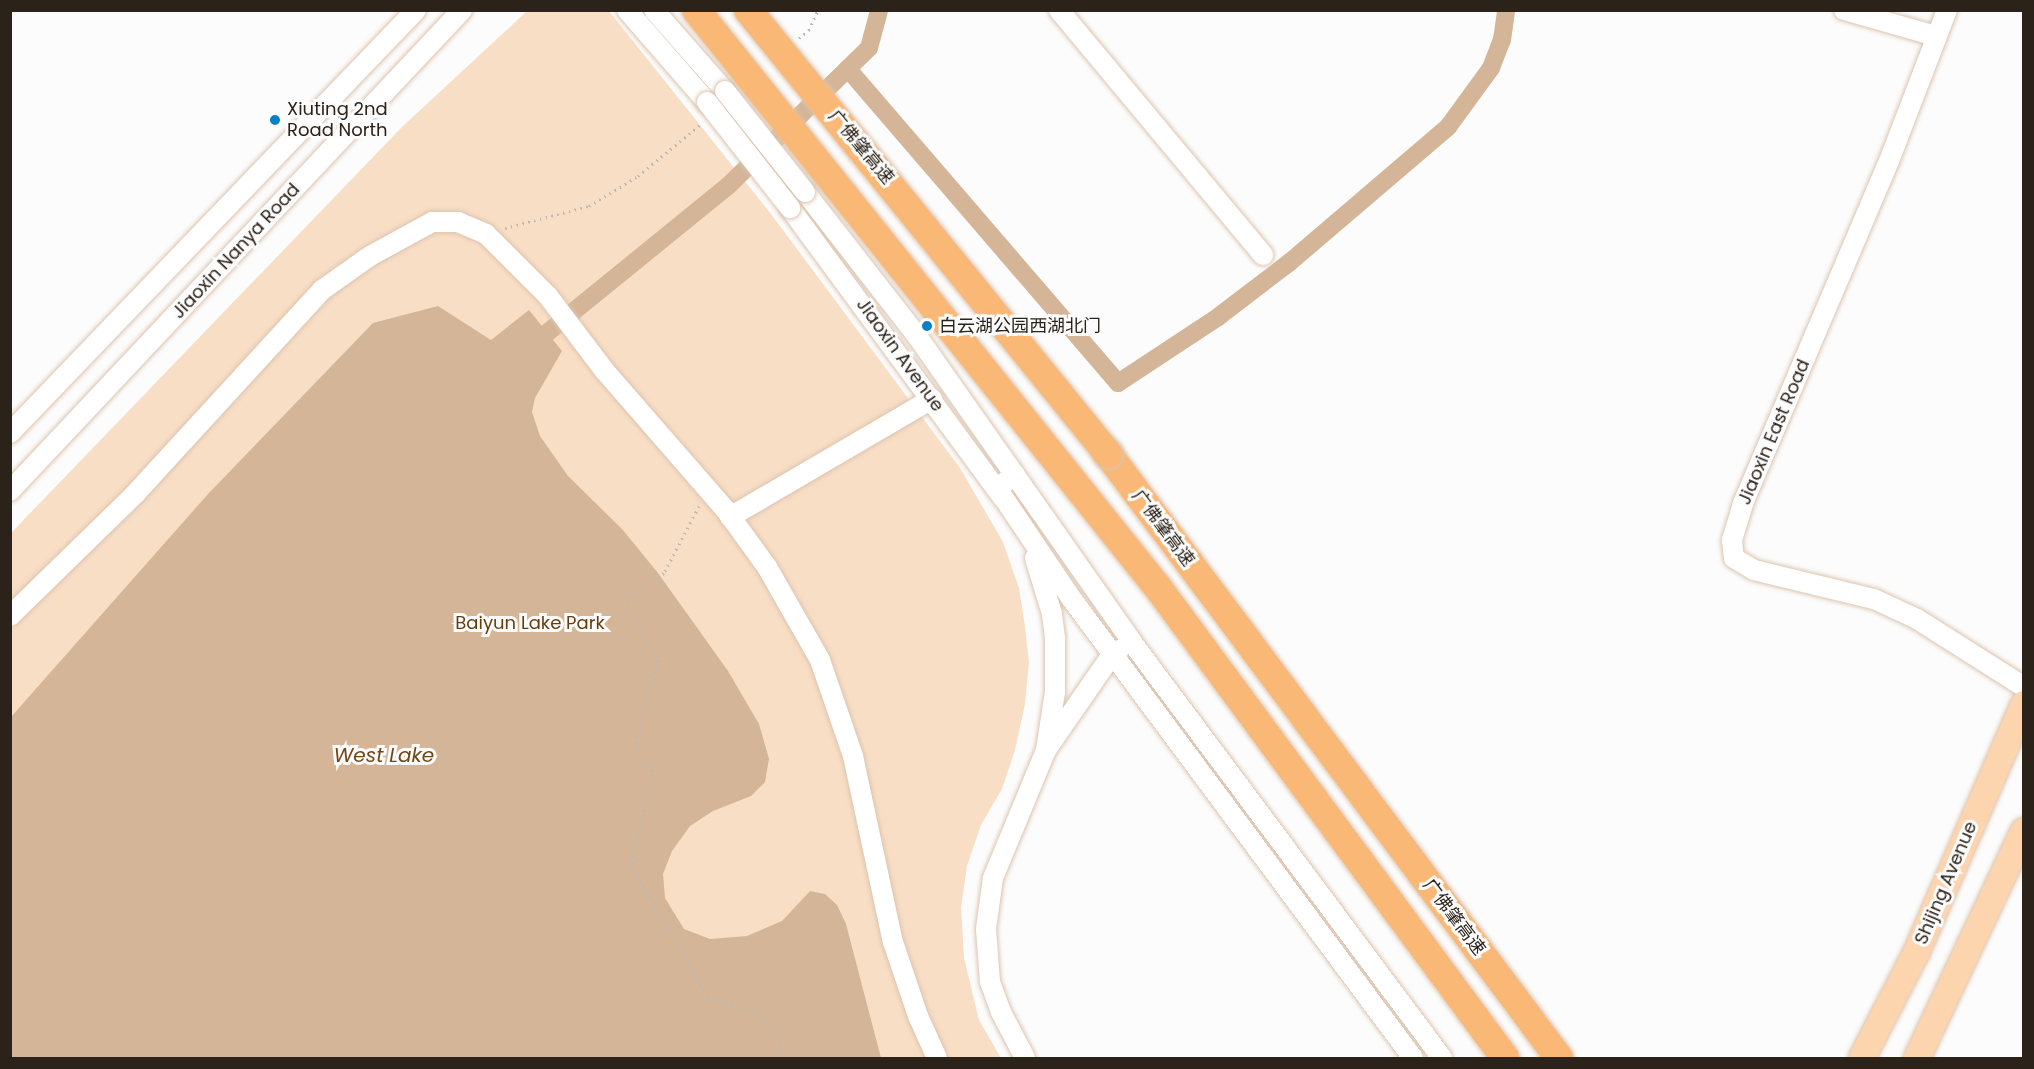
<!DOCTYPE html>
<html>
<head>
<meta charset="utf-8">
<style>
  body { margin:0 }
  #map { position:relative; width:2034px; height:1069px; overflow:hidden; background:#fcfcfc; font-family:Poppins,"Noto Sans SC",sans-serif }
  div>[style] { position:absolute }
  .green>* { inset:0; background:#f9dec6 }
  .water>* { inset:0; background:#d4b597 }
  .canal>* { height:18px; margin:-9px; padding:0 9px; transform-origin:9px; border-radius:9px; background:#d4b597 }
  .path>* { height:3px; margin-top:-1.5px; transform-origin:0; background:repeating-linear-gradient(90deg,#bbb8b5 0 1.5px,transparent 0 6px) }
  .roads { filter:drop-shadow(0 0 2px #dcc4ae) drop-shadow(0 0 2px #dcc4ae) }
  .minor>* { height:20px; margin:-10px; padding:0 10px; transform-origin:10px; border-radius:10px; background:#fff }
  .major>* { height:26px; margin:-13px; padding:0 13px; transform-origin:13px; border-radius:13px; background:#fcd4ad }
  .highway>* { height:28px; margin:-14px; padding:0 14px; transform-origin:14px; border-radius:14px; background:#fab876 }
  .bridges { filter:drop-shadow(0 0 2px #dcc4ae) drop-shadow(0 0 2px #dcc4ae) }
  .minor-bridge>* { height:20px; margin:-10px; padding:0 10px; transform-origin:10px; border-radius:10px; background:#fff }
  .highway-bridge>* { height:28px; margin:-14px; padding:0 14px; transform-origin:14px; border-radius:14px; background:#fab876 }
  .dots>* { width:16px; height:16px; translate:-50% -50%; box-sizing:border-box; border:3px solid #fcfcfc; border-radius:50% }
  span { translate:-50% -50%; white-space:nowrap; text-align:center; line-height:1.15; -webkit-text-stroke:6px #fcfcfc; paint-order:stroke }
  .poi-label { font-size:18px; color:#2b2219 }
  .left { translate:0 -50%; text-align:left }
  .street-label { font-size:18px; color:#2b2219 }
  .park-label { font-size:18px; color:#663d0a }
  .water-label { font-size:20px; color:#724718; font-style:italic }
  .frame { position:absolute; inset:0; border:12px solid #2b2219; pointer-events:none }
</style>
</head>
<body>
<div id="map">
  <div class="green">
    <div style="clip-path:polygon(527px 11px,609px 11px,771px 214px,960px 468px,1003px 542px,1019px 588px,1025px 627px,1029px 662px,1025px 704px,1015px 750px,1002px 789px,981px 825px,967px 866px,961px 907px,964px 958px,979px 1020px,1001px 1058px,11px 1058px,10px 534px,402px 127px)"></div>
  </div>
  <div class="water">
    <div style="clip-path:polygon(438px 306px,491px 340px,529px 310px,562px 351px,535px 398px,532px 412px,540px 436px,568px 476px,622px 529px,658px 573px,728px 671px,759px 724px,769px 759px,765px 782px,751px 796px,713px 811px,690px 826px,672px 851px,663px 874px,665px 898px,684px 929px,710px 939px,747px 936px,782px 921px,810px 891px,825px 894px,837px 905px,846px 924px,881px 1058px,11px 1058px,11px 717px,208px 494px,373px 323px)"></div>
  </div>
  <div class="canal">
    <div style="left:848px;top:69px;width:414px;rotate:49.3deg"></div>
    <div style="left:1118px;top:383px;width:120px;rotate:-33.4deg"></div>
    <div style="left:1218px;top:317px;width:91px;rotate:-37.4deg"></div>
    <div style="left:1290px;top:262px;width:208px;rotate:-40.5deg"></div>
    <div style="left:1448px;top:127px;width:73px;rotate:-53.9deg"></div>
    <div style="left:1491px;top:68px;width:30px;rotate:-69deg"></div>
    <div style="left:1502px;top:40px;width:30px;rotate:-82deg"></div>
    <div style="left:547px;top:333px;width:233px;rotate:-39.1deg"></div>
    <div style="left:728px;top:186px;width:197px;rotate:-44.4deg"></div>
    <div style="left:869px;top:48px;width:39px;rotate:-75deg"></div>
  </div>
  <div class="path">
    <div style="left:799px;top:38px;width:13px;rotate:-39deg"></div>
    <div style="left:809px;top:30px;width:22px;rotate:-66deg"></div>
    <div style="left:505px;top:228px;width:87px;rotate:-14.7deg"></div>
    <div style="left:589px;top:206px;width:57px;rotate:-31.5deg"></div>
    <div style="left:638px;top:176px;width:83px;rotate:-39.6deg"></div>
    <div style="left:699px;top:506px;width:76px;rotate:117.6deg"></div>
    <div style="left:664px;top:573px;width:47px;rotate:148deg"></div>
    <div style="left:624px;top:598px;width:71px;rotate:61.3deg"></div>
    <div style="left:658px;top:660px;width:86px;rotate:104.8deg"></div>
    <div style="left:636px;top:743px;width:35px;rotate:61deg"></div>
    <div style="left:653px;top:774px;width:94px;rotate:103.6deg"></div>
    <div style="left:631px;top:865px;width:154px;rotate:59.9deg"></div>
    <div style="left:708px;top:998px;width:54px;rotate:16.1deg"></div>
    <div style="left:760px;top:1013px;width:54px;rotate:57.2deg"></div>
  </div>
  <div class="roads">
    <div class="minor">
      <div style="left:627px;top:10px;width:122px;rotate:49deg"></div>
      <div style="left:654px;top:10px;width:108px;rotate:48.8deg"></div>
      <div style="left:1059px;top:10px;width:319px;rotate:50.2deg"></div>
      <div style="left:1844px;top:10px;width:96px;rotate:15.8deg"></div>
      <div style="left:1947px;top:10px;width:162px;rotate:111deg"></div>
      <div style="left:1889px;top:161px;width:373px;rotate:113.1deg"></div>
      <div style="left:1743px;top:504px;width:38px;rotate:107deg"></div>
      <div style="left:1732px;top:540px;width:18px;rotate:84deg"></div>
      <div style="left:1734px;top:558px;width:23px;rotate:31deg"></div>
      <div style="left:1754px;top:570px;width:123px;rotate:13.6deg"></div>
      <div style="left:1874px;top:599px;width:47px;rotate:24.9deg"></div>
      <div style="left:1917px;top:619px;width:127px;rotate:32.4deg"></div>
      <div style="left:805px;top:192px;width:182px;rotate:52.1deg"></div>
      <div style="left:917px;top:336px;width:373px;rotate:54.9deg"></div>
      <div style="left:1131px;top:641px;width:520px;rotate:53.28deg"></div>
      <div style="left:790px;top:208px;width:360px;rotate:53.7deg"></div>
      <div style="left:10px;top:433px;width:586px;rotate:-46.17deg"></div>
      <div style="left:1015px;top:475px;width:22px;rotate:144deg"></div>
      <div style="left:997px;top:488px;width:133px;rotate:56.1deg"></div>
      <div style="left:1071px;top:598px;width:573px;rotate:53.37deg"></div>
      <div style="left:10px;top:491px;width:660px;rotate:-46.78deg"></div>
      <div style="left:730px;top:517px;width:234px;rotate:-30.3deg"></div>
      <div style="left:1035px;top:558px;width:59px;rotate:73.1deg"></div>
      <div style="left:1052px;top:614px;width:24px;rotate:83deg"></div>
      <div style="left:1055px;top:638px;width:54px;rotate:90deg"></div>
      <div style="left:1055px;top:692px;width:59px;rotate:98.8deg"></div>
      <div style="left:10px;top:616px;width:175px;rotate:-44.3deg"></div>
      <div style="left:135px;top:494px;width:277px;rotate:-47.5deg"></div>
      <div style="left:322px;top:290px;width:59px;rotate:-35.3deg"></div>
      <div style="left:370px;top:256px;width:71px;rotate:-28.7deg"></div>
      <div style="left:432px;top:222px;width:26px"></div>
      <div style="left:458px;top:222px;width:30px;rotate:23deg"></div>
      <div style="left:486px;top:234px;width:88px;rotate:45deg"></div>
      <div style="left:548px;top:296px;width:93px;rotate:52.9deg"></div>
      <div style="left:604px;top:370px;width:184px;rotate:49deg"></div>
      <div style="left:725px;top:509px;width:72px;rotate:54.1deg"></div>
      <div style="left:767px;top:567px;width:107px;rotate:60.3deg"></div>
      <div style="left:820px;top:660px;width:102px;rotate:71deg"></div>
      <div style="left:853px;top:756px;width:190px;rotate:77.9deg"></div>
      <div style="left:893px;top:942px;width:78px;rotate:71.3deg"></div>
      <div style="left:918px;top:1016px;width:46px;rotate:65.7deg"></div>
      <div style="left:1025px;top:1058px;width:52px;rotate:-117.6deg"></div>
      <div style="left:1001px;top:1012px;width:32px;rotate:-110deg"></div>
      <div style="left:990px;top:982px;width:53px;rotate:-94.3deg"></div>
      <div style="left:986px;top:929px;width:51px;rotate:-82.2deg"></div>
      <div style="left:993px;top:878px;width:139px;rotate:-67.5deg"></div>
      <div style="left:1046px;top:750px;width:114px;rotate:-55.3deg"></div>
      <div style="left:1111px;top:656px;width:10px;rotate:-37deg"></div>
    </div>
    <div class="major">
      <div style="left:1862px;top:1058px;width:120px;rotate:-62.8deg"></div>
      <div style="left:1917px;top:951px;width:269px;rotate:-66.6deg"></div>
      <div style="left:1917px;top:1058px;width:251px;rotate:-64.8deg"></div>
    </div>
    <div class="highway">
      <div style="left:1108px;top:454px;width:754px;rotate:53.25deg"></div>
    </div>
  </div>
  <div class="bridges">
    <div class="minor-bridge">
      <div style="left:725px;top:91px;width:129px;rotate:51.6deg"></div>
      <div style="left:707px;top:102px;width:135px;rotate:51.9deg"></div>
    </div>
    <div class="highway-bridge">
      <div style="left:696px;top:10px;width:741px;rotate:51.35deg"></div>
      <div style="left:1159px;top:589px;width:583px;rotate:53.58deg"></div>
      <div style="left:748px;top:10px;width:572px;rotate:50.96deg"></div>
    </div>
  </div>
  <div class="dots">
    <div style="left:275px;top:120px;background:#067fc8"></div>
    <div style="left:927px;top:326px;background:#067fc8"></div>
  </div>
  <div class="poi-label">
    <span class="left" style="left:287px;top:120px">Xiuting 2nd<br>Road North</span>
    <span class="left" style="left:939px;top:326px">白云湖公园西湖北门</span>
  </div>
  <div class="street-label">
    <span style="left:861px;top:147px;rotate:50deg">广佛肇高速</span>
    <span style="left:236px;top:251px;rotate:-47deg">Jiaoxin Nanya Road</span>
    <span style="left:900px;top:355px;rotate:54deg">Jiaoxin Avenue</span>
    <span style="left:1774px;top:432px;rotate:-67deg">Jiaoxin East Road</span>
    <span style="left:1163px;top:528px;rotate:53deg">广佛肇高速</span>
    <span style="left:1946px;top:883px;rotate:-67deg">Shijing Avenue</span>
    <span style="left:1454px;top:917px;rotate:53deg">广佛肇高速</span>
  </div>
  <div class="park-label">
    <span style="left:530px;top:623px">Baiyun Lake Park</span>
  </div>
  <div class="water-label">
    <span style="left:384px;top:755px">West Lake</span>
  </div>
  <div class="frame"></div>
</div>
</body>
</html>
